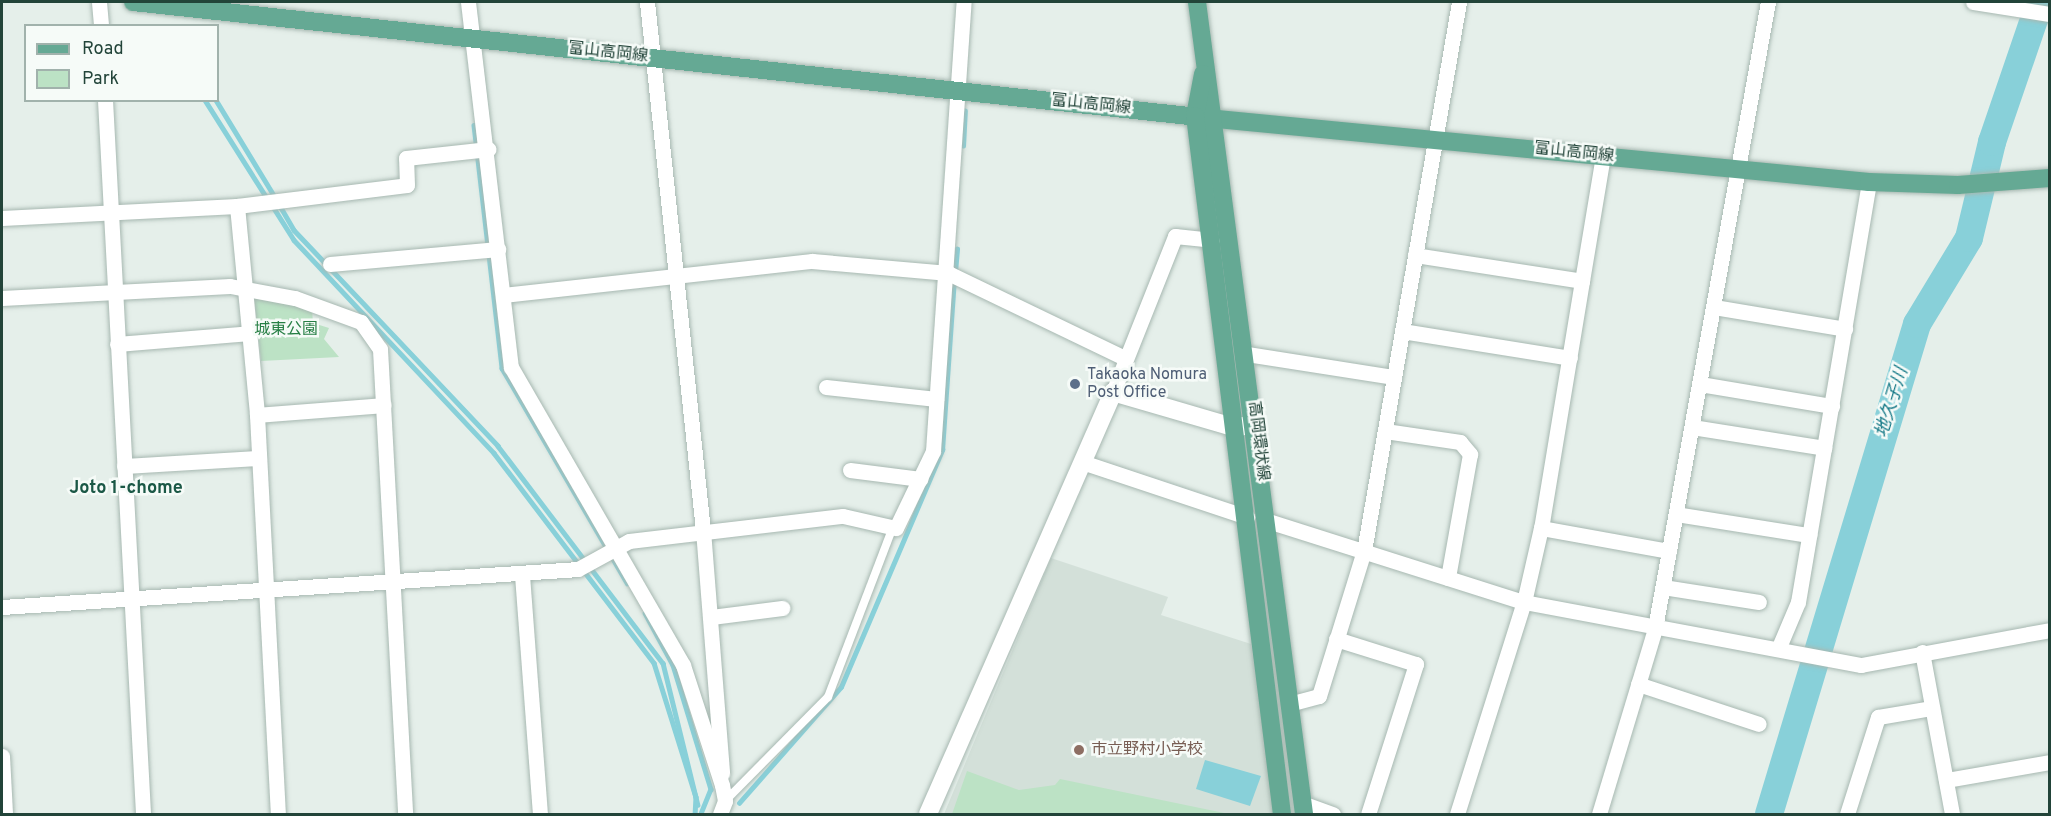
<!DOCTYPE html>
<html>
<head>
<meta charset="utf-8">
<style>
  body { margin:0 }
  #map { position:relative; width:2051px; height:816px; overflow:hidden; background:#e5efea; font-family:Overpass,"Noto Sans JP",sans-serif }
  div>[style] { position:absolute }
  .built>* { inset:0; background:#d3e0d9 }
  .green>* { inset:0; background:#bce2c5 }
  .water>* { inset:0; background:#88d0d9 }
  .stream>* { height:4.5px; margin:-2.25px; padding:0 2.25px; transform-origin:2.25px; border-radius:2.25px; background:#88d0d9 }
  .river>* { height:28px; margin:-14px; padding:0 14px; transform-origin:14px; border-radius:14px; background:#88d0d9 }
  .roads { filter:drop-shadow(0 0 2px #a7b8b1) drop-shadow(0 0 2px #a7b8b1) }
  .lane>* { height:8px; margin:-4px; padding:0 4px; transform-origin:4px; border-radius:4px; background:#fff }
  .street>* { height:15px; margin:-7.5px; padding:0 7.5px; transform-origin:7.5px; border-radius:7.5px; background:#fff }
  .secondary>* { height:18px; margin:-9px; padding:0 9px; transform-origin:9px; border-radius:9px; background:#fff }
  .primary>* { height:18px; margin:-9px; padding:0 9px; transform-origin:9px; border-radius:9px; background:#65a994 }
  .dots>* { width:16px; height:16px; translate:-50% -50%; box-sizing:border-box; border:3px solid #f6fbf8; border-radius:50% }
  span { translate:-50% -50%; white-space:nowrap; text-align:center; line-height:1.15; -webkit-text-stroke:5px #f6fbf8; paint-order:stroke }
  .street-label { font-size:16px; color:#224439 }
  .park-label { font-size:16px; color:#277f45 }
  .service-label { font-size:16px; color:#4e5e75 }
  .left { translate:0 -50%; text-align:left }
  .education-label { font-size:16px; color:#785e54 }
  .water-label { font-size:18px; color:#157987; font-style:italic }
  .neighbourhood-label { font-size:18px; color:#1b5846; font-weight:700 }
  .frame { position:absolute; inset:0; border:3px solid #224439; pointer-events:none }
  .legend { position:absolute; left:24px; top:24px; width:195px; height:78px; box-sizing:border-box; background:#f6fbf8; border:2px solid #a1b2ac; margin:0; padding:8px 10px; list-style:none; font-size:18px; color:#224439 }
  .legend li { display:flex; align-items:center; gap:12px; height:30px }
  .legend b { width:30px; border:2px solid #a1b2ac }
</style>
</head>
<body>
<div id="map">
  <div class="built">
    <div style="clip-path:polygon(1051px 558px,1168px 597px,1161px 615px,1251px 644px,1277px 814px,944px 814px)"></div>
  </div>
  <div class="green">
    <div style="clip-path:polygon(253px 286px,311px 296px,313px 323px,329px 328px,324px 339px,339px 357px,261px 361px)"></div>
    <div style="clip-path:polygon(967px 771px,1019px 790px,1055px 785px,1060px 779px,1229px 814px,952px 814px)"></div>
  </div>
  <div class="water">
    <div style="clip-path:polygon(1205px 760px,1261px 776px,1250px 806px,1196px 789px)"></div>
  </div>
  <div class="stream">
    <div style="left:205px;top:100px;width:116px;rotate:57.7deg"></div>
    <div style="left:216px;top:100px;width:114px;rotate:58.7deg"></div>
    <div style="left:474px;top:125px;width:245px;rotate:83.4deg"></div>
    <div style="left:502px;top:368px;width:249px;rotate:59.8deg"></div>
    <div style="left:963px;top:146px;width:35px;rotate:-87deg"></div>
    <div style="left:279px;top:204px;width:30px;rotate:60deg"></div>
    <div style="left:294px;top:230px;width:297px;rotate:46.6deg"></div>
    <div style="left:498px;top:446px;width:273px;rotate:52.8deg"></div>
    <div style="left:663px;top:663px;width:146px;rotate:76.2deg"></div>
    <div style="left:272px;top:205px;width:41px;rotate:57.8deg"></div>
    <div style="left:294px;top:240px;width:292px;rotate:46.8deg"></div>
    <div style="left:494px;top:453px;width:264px;rotate:52.7deg"></div>
    <div style="left:654px;top:663px;width:140px;rotate:72.6deg"></div>
    <div style="left:696px;top:797px;width:17px;rotate:93deg"></div>
    <div style="left:955px;top:272px;width:23px;rotate:-85deg"></div>
    <div style="left:645px;top:613px;width:59px;rotate:61.7deg"></div>
    <div style="left:673px;top:665px;width:130px;rotate:73deg"></div>
    <div style="left:711px;top:789px;width:27px;rotate:112deg"></div>
    <div style="left:739px;top:803px;width:154px;rotate:-48.7deg"></div>
    <div style="left:841px;top:687px;width:258px;rotate:-66.9deg"></div>
    <div style="left:942px;top:450px;width:170px;rotate:-86deg"></div>
  </div>
  <div class="river">
    <div style="left:1769px;top:814px;width:512px;rotate:-73.19deg"></div>
    <div style="left:1917px;top:324px;width:100px;rotate:-58.8deg"></div>
    <div style="left:1969px;top:238px;width:99px;rotate:-76.5deg"></div>
    <div style="left:1992px;top:142px;width:148px;rotate:-71.1deg"></div>
  </div>
  <div class="roads">
    <div class="lane">
      <div style="left:725px;top:801px;width:146px;rotate:-45.3deg"></div>
      <div style="left:828px;top:697px;width:182px;rotate:-69.1deg"></div>
    </div>
    <div class="street">
      <div style="left:99px;top:2px;width:24px;rotate:85deg"></div>
      <div style="left:468px;top:2px;width:368px;rotate:83.3deg"></div>
      <div style="left:511px;top:367px;width:344px;rotate:60deg"></div>
      <div style="left:683px;top:665px;width:126px;rotate:72deg"></div>
      <div style="left:722px;top:785px;width:16px;rotate:79deg"></div>
      <div style="left:725px;top:801px;width:14px;rotate:111deg"></div>
      <div style="left:647px;top:2px;width:531px;rotate:83.95deg"></div>
      <div style="left:703px;top:530px;width:244px;rotate:85.5deg"></div>
      <div style="left:1973px;top:2px;width:78px;rotate:8.9deg"></div>
      <div style="left:105px;top:100px;width:715px;rotate:86.95deg"></div>
      <div style="left:237px;top:206px;width:210px;rotate:84.5deg"></div>
      <div style="left:257px;top:415px;width:400px;rotate:87deg"></div>
      <div style="left:2px;top:218px;width:235px;rotate:-2.9deg"></div>
      <div style="left:237px;top:206px;width:171px;rotate:-7deg"></div>
      <div style="left:407px;top:185px;width:27px;rotate:-92deg"></div>
      <div style="left:406px;top:158px;width:83px;rotate:-6.2deg"></div>
      <div style="left:1415px;top:255px;width:169px;rotate:8.8deg"></div>
      <div style="left:1582px;top:281px;width:250px;rotate:99.4deg"></div>
      <div style="left:330px;top:264px;width:169px;rotate:-5.1deg"></div>
      <div style="left:1582px;top:281px;width:127px;rotate:-80.5deg"></div>
      <div style="left:503px;top:295px;width:311px;rotate:-6.3deg"></div>
      <div style="left:812px;top:261px;width:137px;rotate:5deg"></div>
      <div style="left:948px;top:273px;width:196px;rotate:25.7deg"></div>
      <div style="left:2px;top:298px;width:228px;rotate:-3deg"></div>
      <div style="left:230px;top:286px;width:66px;rotate:10.5deg"></div>
      <div style="left:295px;top:298px;width:70px;rotate:20deg"></div>
      <div style="left:361px;top:322px;width:33px;rotate:55deg"></div>
      <div style="left:380px;top:349px;width:466px;rotate:86.9deg"></div>
      <div style="left:1714px;top:307px;width:133px;rotate:9.5deg"></div>
      <div style="left:1402px;top:331px;width:170px;rotate:9.1deg"></div>
      <div style="left:117px;top:344px;width:133px;rotate:-4.7deg"></div>
      <div style="left:1247px;top:354px;width:149px;rotate:8.9deg"></div>
      <div style="left:1700px;top:384px;width:134px;rotate:9.5deg"></div>
      <div style="left:826px;top:387px;width:111px;rotate:6.2deg"></div>
      <div style="left:1113px;top:392px;width:168px;rotate:-68.3deg"></div>
      <div style="left:1175px;top:236px;width:37px;rotate:6deg"></div>
      <div style="left:257px;top:415px;width:127px;rotate:-4.5deg"></div>
      <div style="left:1692px;top:427px;width:134px;rotate:9deg"></div>
      <div style="left:1385px;top:431px;width:76px;rotate:8.3deg"></div>
      <div style="left:1460px;top:442px;width:16px;rotate:50deg"></div>
      <div style="left:1470px;top:454px;width:126px;rotate:100.1deg"></div>
      <div style="left:1082px;top:462px;width:174px;rotate:18.4deg"></div>
      <div style="left:124px;top:466px;width:134px;rotate:-3.4deg"></div>
      <div style="left:850px;top:470px;width:71px;rotate:7.3deg"></div>
      <div style="left:1676px;top:514px;width:135px;rotate:9deg"></div>
      <div style="left:1268px;top:521px;width:269px;rotate:17.6deg"></div>
      <div style="left:1524px;top:602px;width:343px;rotate:10.6deg"></div>
      <div style="left:1861px;top:665px;width:192px;rotate:-10.5deg"></div>
      <div style="left:522px;top:575px;width:240px;rotate:85.7deg"></div>
      <div style="left:1663px;top:587px;width:97px;rotate:8.9deg"></div>
      <div style="left:2px;top:607px;width:577px;rotate:-3.77deg"></div>
      <div style="left:578px;top:569px;width:58px;rotate:-28.8deg"></div>
      <div style="left:629px;top:541px;width:215px;rotate:-6.7deg"></div>
      <div style="left:843px;top:516px;width:54px;rotate:12.8deg"></div>
      <div style="left:896px;top:528px;width:85px;rotate:-64.3deg"></div>
      <div style="left:933px;top:451px;width:450px;rotate:-86.1deg"></div>
      <div style="left:711px;top:617px;width:72px;rotate:-7.2deg"></div>
      <div style="left:1336px;top:639px;width:84px;rotate:17.4deg"></div>
      <div style="left:1416px;top:664px;width:157px;rotate:107.7deg"></div>
      <div style="left:1779px;top:647px;width:49px;rotate:-67.1deg"></div>
      <div style="left:1798px;top:602px;width:426px;rotate:-80.4deg"></div>
      <div style="left:1922px;top:652px;width:165px;rotate:79.5deg"></div>
      <div style="left:1638px;top:684px;width:127px;rotate:18.3deg"></div>
      <div style="left:1289px;top:704px;width:31px;rotate:-15deg"></div>
      <div style="left:1319px;top:696px;width:152px;rotate:-72.8deg"></div>
      <div style="left:1364px;top:551px;width:557px;rotate:-80.18deg"></div>
      <div style="left:2px;top:756px;width:58px;rotate:87deg"></div>
      <div style="left:1946px;top:780px;width:106px;rotate:-9.8deg"></div>
      <div style="left:1302px;top:803px;width:33px;rotate:20deg"></div>
      <div style="left:1457px;top:814px;width:222px;rotate:-72.5deg"></div>
      <div style="left:1524px;top:602px;width:76px;rotate:-77.1deg"></div>
      <div style="left:1541px;top:528px;width:130px;rotate:10.2deg"></div>
      <div style="left:1599px;top:814px;width:194px;rotate:-73.2deg"></div>
      <div style="left:1655px;top:628px;width:636px;rotate:-79.77deg"></div>
      <div style="left:1847px;top:814px;width:102px;rotate:-72.3deg"></div>
      <div style="left:1878px;top:717px;width:55px;rotate:-9.5deg"></div>
    </div>
    <div class="secondary">
      <div style="left:928px;top:814px;width:461px;rotate:-66.3deg"></div>
      <div style="left:1113px;top:392px;width:128px;rotate:16.3deg"></div>
      <div style="left:1236px;top:428px;width:12px;rotate:-14deg"></div>
    </div>
    <div class="primary">
      <div style="left:133px;top:2px;width:1090px;rotate:6.16deg"></div>
      <div style="left:1217px;top:119px;width:655px;rotate:5.52deg"></div>
      <div style="left:1869px;top:182px;width:89px;rotate:1.9deg"></div>
      <div style="left:1958px;top:185px;width:92px;rotate:-4.4deg"></div>
      <div style="left:1197px;top:2px;width:819px;rotate:82.49deg"></div>
      <div style="left:1203px;top:74px;width:43px;rotate:100.8deg"></div>
      <div style="left:1195px;top:116px;width:703px;rotate:82.9deg"></div>
    </div>
  </div>
  <div class="dots">
    <div style="left:1075px;top:384px;background:#5c6f8a"></div>
    <div style="left:1079px;top:750px;background:#8d6e63"></div>
  </div>
  <div class="street-label">
    <span style="left:608px;top:53px;rotate:6deg">富山高岡線</span>
    <span style="left:1091px;top:105px;rotate:6deg">富山高岡線</span>
    <span style="left:1574px;top:153px;rotate:6deg">富山高岡線</span>
    <span style="left:1258px;top:441px;rotate:83deg">高岡環状線</span>
  </div>
  <div class="park-label">
    <span style="left:286px;top:330px">城東公園</span>
  </div>
  <div class="service-label">
    <span class="left" style="left:1087px;top:384px">Takaoka Nomura<br>Post Office</span>
  </div>
  <div class="education-label">
    <span class="left" style="left:1091px;top:750px">市立野村小学校</span>
  </div>
  <div class="water-label">
    <span style="left:1893px;top:403px;rotate:-73deg">地久子川</span>
  </div>
  <div class="neighbourhood-label">
    <span style="left:126px;top:489px">Joto 1-chome</span>
  </div>
  <div class="frame"></div>
  <ul class="legend">
  <li><b style="height:8px;background:#65a994"></b>Road</li>
  <li><b style="height:16px;background:#bce2c5"></b>Park</li>
  </ul>
</div>
</body>
</html>
